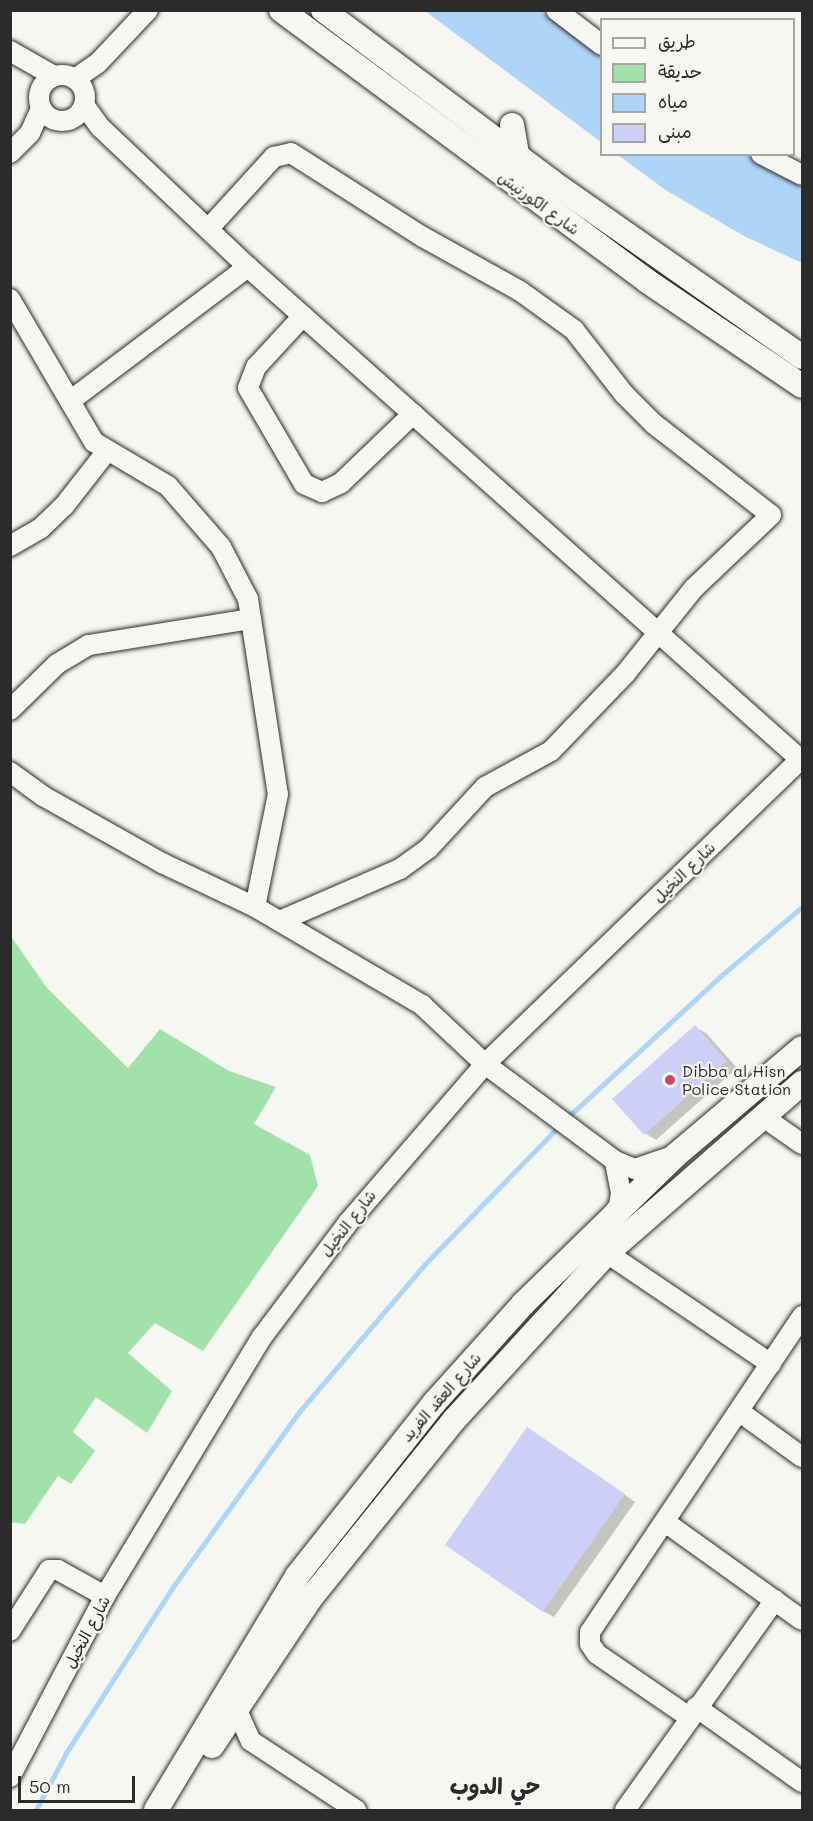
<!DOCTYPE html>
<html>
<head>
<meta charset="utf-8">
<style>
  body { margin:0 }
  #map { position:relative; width:813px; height:1821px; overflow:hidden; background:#f6f6f2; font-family:Mali,"Playpen Sans Arabic",sans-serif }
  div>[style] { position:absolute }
  .green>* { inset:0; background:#a2e1aa }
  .water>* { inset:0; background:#aed4f7 }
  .shadow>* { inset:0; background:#0003 }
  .stream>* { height:4.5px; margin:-2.25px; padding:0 2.25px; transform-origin:2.25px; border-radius:2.25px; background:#aed4f7 }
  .building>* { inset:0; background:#cecff7 }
  .roads { filter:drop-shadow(0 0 2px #2b2b2b) drop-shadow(0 0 2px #2b2b2b) }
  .minor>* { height:20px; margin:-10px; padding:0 10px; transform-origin:10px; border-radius:10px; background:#f6f6f2 }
  .minor>.ring { margin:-10px; padding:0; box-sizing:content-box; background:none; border:20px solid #f6f6f2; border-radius:50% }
  .major>* { height:24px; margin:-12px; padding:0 12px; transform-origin:12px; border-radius:12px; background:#f6f6f2 }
  .dots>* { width:16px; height:16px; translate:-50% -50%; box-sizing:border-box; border:3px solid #f6f6f2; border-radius:50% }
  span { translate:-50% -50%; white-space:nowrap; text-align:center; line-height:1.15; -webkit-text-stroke:4.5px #f6f6f2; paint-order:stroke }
  .street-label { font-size:16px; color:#2b2b2b }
  .poi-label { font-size:16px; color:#2b2b2b }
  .left { translate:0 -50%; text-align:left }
  .district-label { font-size:22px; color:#2b2b2b; font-weight:700 }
  .frame { position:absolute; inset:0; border:12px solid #2b2b2b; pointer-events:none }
  .legend { position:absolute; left:600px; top:18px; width:195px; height:138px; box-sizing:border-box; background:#f6f6f2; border:2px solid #a5a5a2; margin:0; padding:8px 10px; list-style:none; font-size:18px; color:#2b2b2b }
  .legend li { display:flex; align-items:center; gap:12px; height:30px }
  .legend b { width:30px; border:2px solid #a5a5a2 }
  .scale { position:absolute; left:18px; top:1776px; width:117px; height:27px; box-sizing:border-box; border:3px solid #2b2b2b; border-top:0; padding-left:8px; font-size:18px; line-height:21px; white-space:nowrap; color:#2b2b2b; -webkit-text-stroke:4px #f6f6f2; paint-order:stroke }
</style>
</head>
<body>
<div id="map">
  <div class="green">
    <div style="clip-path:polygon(10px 935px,47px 988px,128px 1068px,160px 1029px,229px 1071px,276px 1087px,254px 1124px,310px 1155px,318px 1186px,203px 1351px,155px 1323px,128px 1353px,172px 1391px,147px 1433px,96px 1397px,73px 1432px,95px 1451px,71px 1484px,58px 1476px,25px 1524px,10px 1522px)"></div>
  </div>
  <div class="water">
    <div style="clip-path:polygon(425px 11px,540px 11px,601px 55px,601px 142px)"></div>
    <div style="clip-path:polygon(618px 155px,747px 155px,802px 186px,802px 263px,744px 236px,667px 191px)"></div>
  </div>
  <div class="shadow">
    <div style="clip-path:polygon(695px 1027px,706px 1033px,737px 1068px,656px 1140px,645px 1133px)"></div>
    <div style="clip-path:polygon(538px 1435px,635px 1502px,554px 1617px,543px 1611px)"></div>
  </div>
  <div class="stream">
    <div style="left:567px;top:1118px;width:211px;rotate:-42.7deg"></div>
    <div style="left:722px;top:975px;width:105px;rotate:-40.4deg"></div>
    <div style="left:36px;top:1810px;width:64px;rotate:-62.2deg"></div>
    <div style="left:66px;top:1753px;width:201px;rotate:-57.2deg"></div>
    <div style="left:175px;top:1584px;width:213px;rotate:-54.2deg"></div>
    <div style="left:300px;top:1411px;width:193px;rotate:-49.6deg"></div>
    <div style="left:425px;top:1264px;width:192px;rotate:-45.8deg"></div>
  </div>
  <div class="building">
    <div style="clip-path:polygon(695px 1025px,727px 1061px,644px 1135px,612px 1099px)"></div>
    <div style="clip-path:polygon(527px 1427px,625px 1494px,543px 1612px,445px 1545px)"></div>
  </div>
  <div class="roads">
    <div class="minor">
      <div style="left:556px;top:10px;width:58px;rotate:37.3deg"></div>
      <div style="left:10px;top:51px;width:51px;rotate:29.6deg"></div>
      <div class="ring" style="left:39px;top:75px;width:26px;height:26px"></div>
      <div style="left:75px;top:79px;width:28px;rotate:-35deg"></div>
      <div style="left:98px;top:63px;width:73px;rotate:-46.7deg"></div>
      <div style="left:84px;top:105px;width:27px;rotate:54deg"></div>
      <div style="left:100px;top:127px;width:204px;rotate:43.4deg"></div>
      <div style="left:248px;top:267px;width:741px;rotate:41.72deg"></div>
      <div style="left:10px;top:153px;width:28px;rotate:-45deg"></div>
      <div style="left:30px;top:133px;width:27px;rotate:-66deg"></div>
      <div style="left:761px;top:154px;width:46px;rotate:27.1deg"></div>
      <div style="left:210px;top:227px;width:95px;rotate:-47.6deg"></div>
      <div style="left:274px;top:157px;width:17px;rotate:-13deg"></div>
      <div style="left:291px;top:153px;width:156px;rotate:32.5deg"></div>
      <div style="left:423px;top:237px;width:111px;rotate:29.1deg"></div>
      <div style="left:520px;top:291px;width:67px;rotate:35.8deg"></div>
      <div style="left:574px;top:330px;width:81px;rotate:52deg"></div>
      <div style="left:624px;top:394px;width:42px;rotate:45deg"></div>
      <div style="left:654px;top:424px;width:148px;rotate:37.9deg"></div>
      <div style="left:771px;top:515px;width:106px;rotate:136.5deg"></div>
      <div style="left:694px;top:588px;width:109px;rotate:128.7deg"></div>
      <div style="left:626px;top:673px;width:108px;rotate:133.9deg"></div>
      <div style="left:551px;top:751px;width:75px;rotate:151.4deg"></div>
      <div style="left:485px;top:787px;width:83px;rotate:132.6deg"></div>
      <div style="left:429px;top:848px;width:36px;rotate:144deg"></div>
      <div style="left:400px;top:869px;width:131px;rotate:156.6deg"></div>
      <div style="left:10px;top:299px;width:166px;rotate:59.6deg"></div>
      <div style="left:94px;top:442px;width:86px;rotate:30.7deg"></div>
      <div style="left:168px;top:486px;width:81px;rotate:49deg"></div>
      <div style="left:221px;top:547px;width:59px;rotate:62.6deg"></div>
      <div style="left:248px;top:599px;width:197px;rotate:81.3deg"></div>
      <div style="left:278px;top:794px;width:115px;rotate:101.5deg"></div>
      <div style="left:303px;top:316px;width:69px;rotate:132.7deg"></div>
      <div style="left:256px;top:367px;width:22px;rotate:111deg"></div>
      <div style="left:248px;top:388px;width:111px;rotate:59.7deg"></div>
      <div style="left:304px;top:484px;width:20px;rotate:24deg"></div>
      <div style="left:322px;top:492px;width:21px;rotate:-25deg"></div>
      <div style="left:341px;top:483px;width:100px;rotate:-43.8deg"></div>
      <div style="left:70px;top:401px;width:223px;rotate:-37deg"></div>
      <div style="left:10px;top:546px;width:36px;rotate:-30deg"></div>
      <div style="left:41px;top:528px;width:32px;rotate:-44deg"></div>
      <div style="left:64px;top:506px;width:70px;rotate:-52deg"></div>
      <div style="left:10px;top:710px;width:66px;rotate:-44.4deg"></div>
      <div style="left:57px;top:664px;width:37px;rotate:-31deg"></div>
      <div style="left:89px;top:645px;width:164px;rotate:-9.1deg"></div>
      <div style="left:10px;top:772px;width:41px;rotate:36deg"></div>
      <div style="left:43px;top:796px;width:137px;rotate:29.4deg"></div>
      <div style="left:162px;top:863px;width:103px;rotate:25.3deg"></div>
      <div style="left:255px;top:907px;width:194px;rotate:30.4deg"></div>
      <div style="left:422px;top:1005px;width:86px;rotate:43.1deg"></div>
      <div style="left:485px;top:1064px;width:162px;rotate:36.7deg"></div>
      <div style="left:615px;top:1161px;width:22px;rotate:22deg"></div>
      <div style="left:635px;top:1169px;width:40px;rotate:-18.9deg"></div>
      <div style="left:762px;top:1116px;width:49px;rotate:35deg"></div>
      <div style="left:612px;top:1215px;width:11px;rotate:-52deg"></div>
      <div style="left:619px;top:1206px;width:13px;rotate:-81deg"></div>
      <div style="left:621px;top:1193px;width:33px;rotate:-101deg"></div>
      <div style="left:607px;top:1253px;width:198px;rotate:34.1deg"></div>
      <div style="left:740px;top:1412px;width:77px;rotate:36deg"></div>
      <div style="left:665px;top:1522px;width:168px;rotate:35.6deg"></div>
      <div style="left:10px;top:1631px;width:72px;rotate:-57.4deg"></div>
      <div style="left:49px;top:1570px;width:9px"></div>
      <div style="left:58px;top:1570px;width:54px;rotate:29deg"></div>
      <div style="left:696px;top:1707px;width:130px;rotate:35.3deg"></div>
      <div style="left:236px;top:1708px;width:36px;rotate:66deg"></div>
      <div style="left:251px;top:1741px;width:126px;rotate:33.3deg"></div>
      <div style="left:689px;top:1717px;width:112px;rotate:-145.6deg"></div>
      <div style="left:597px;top:1654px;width:12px;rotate:-125deg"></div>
      <div style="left:590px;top:1644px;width:12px;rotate:-90deg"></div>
      <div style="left:590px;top:1632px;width:381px;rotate:-56.1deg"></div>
      <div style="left:10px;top:1777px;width:204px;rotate:-62.3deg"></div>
      <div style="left:105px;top:1596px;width:303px;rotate:-58.8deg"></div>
      <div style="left:262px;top:1337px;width:141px;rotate:-53deg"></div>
      <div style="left:347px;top:1224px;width:211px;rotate:-49.2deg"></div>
      <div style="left:485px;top:1064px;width:441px;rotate:-44deg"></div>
      <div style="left:625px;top:1810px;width:258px;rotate:-54.5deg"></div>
    </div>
    <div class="major">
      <div style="left:281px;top:10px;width:455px;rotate:36.5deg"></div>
      <div style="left:647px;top:281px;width:187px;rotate:34.1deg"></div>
      <div style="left:323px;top:10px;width:286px;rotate:36.9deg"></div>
      <div style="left:552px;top:182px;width:305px;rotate:35deg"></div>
      <div style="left:512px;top:125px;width:34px;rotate:80deg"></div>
      <div style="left:212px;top:1746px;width:177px;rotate:-56.3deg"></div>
      <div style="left:310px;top:1599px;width:230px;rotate:-51.2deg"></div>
      <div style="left:454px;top:1420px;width:226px;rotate:-47.5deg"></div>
      <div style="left:607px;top:1253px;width:259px;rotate:-41.1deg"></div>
      <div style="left:156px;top:1810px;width:273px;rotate:-58.9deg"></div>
      <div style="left:297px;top:1576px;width:221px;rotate:-51.6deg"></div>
      <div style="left:434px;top:1403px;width:133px;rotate:-48deg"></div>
      <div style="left:523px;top:1304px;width:214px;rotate:-44.2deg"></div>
      <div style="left:676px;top:1155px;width:165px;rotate:-40.3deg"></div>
    </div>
  </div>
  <div class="dots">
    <div style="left:670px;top:1080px;background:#d1495b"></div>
  </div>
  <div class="street-label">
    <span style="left:539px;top:203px;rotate:36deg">شارع الكورنيش</span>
    <span style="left:684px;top:872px;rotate:-44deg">شارع النخيل</span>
    <span style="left:348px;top:1223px;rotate:-52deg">شارع النخيل</span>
    <span style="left:441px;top:1397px;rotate:-49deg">شارع العقد الفريد</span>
    <span style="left:87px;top:1632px;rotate:-62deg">شارع النخيل</span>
  </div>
  <div class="poi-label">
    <span class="left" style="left:682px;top:1080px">Dibba al Hisn<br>Police Station</span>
  </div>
  <div class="district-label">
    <span style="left:495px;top:1786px">حي الدوب</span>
  </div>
  <div class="frame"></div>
  <ul class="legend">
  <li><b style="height:8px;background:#f6f6f2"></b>طريق</li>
  <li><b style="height:16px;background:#a2e1aa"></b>حديقة</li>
  <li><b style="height:16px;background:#aed4f7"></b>مياه</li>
  <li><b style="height:16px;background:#cecff7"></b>مبنى</li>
  </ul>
  <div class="scale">50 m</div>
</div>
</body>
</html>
